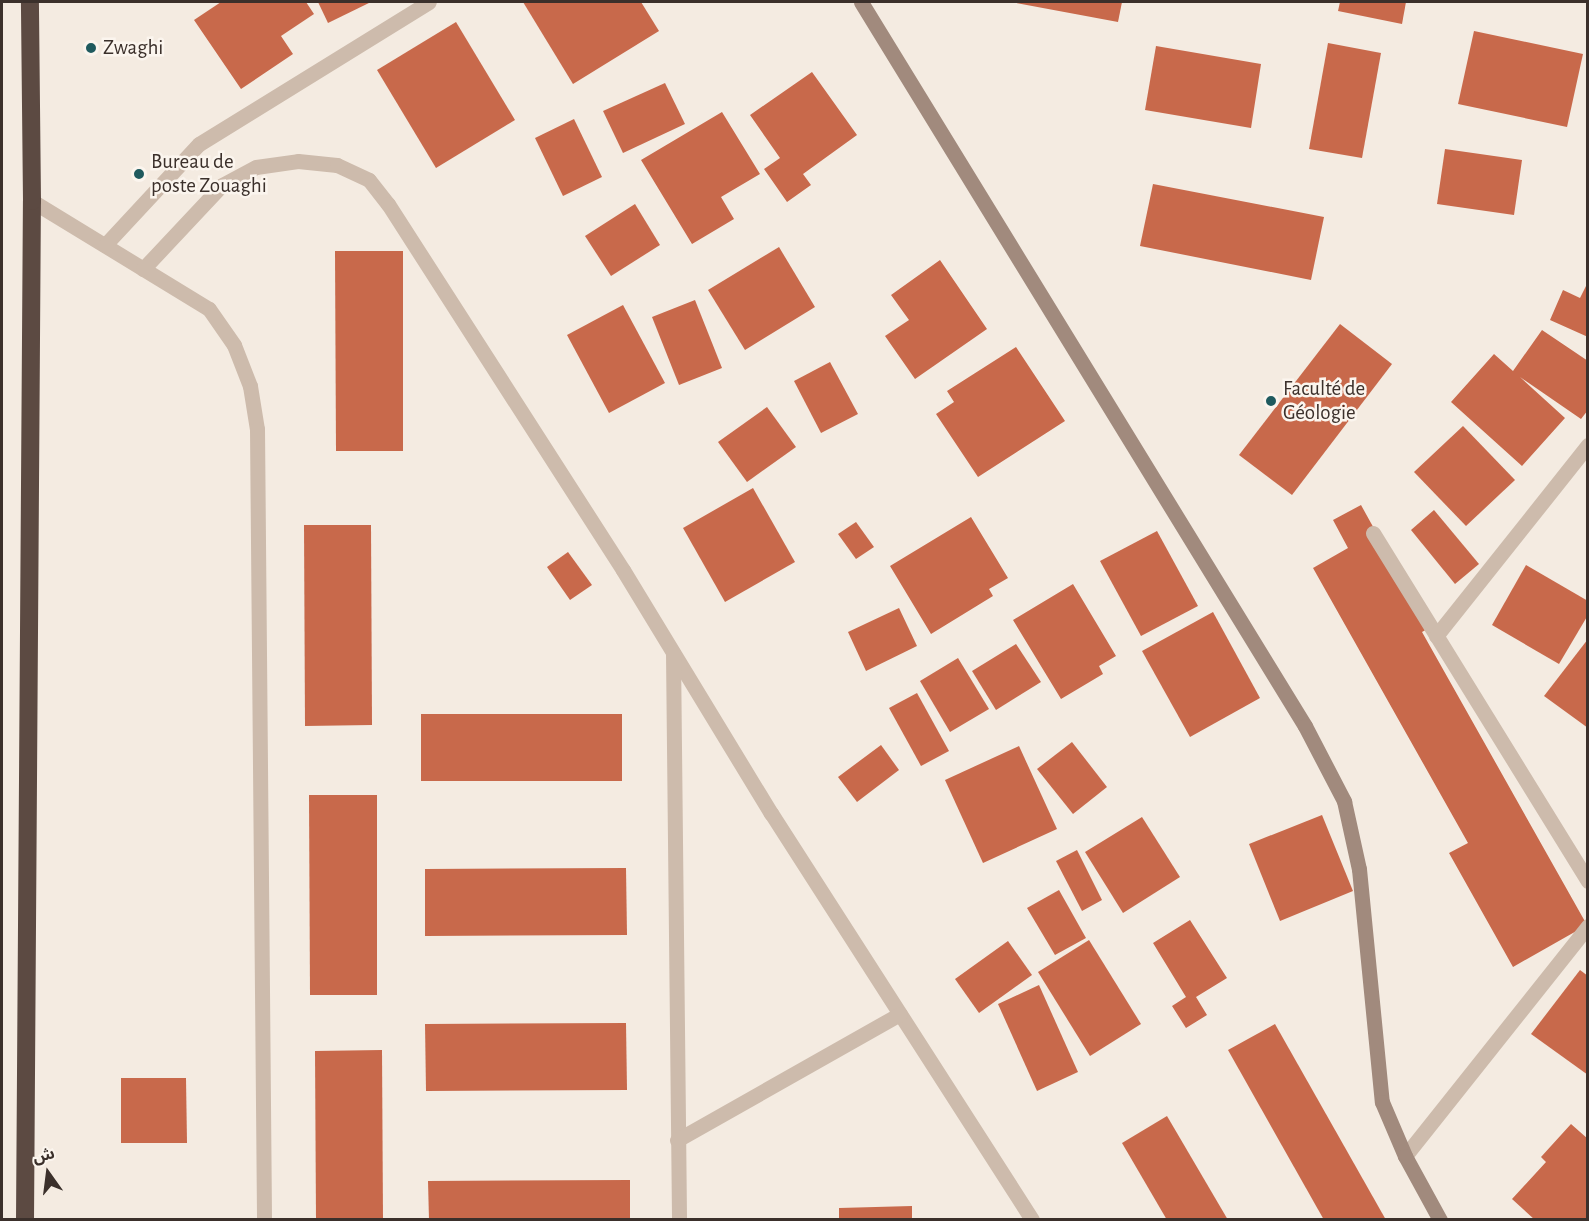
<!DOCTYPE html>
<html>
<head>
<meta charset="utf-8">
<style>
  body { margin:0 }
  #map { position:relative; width:1589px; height:1221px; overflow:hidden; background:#f4ebe1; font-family:"Alegreya Sans","Noto Sans Arabic",sans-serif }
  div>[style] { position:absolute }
  .building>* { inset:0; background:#c8694b }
  .street>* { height:15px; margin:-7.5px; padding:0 7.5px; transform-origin:7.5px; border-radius:7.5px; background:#cdbbac }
  .secondary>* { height:15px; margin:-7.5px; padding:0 7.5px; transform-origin:7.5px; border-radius:7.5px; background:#a18a7d }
  .highway>* { height:18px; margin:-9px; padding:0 9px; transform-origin:9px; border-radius:9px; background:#5c4a42 }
  .dots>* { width:16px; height:16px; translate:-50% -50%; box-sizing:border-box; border:3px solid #fbf5ee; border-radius:50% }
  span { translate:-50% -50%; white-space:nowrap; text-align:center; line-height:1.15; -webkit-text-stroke:5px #fbf5ee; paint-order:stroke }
  .poi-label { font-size:21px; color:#3b302b }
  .left { translate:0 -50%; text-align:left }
  .frame { position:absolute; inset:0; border:3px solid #3b302b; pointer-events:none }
  .north { position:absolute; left:18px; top:1143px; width:60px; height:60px; -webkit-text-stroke:4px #fbf5ee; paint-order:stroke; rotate:346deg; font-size:16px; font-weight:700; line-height:24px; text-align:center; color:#3b302b }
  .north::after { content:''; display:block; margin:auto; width:21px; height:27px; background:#3b302b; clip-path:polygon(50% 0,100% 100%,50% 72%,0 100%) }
</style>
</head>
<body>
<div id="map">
  <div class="building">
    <div style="clip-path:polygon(221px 2px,306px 2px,314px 14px,281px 36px,293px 54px,241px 89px,194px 20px)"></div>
    <div style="clip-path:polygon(318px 2px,371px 2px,328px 23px)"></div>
    <div style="clip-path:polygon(523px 2px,641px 2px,659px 31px,573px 84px)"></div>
    <div style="clip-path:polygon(1011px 2px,1122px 2px,1118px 22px)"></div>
    <div style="clip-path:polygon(1340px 2px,1406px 2px,1402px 24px,1338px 11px)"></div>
    <div style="clip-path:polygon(456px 22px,515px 120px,436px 168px,377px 70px)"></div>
    <div style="clip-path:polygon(1474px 31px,1583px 54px,1567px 127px,1458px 104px)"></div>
    <div style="clip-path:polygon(1328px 43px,1381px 53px,1362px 158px,1309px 149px)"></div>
    <div style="clip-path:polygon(1156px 46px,1261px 64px,1251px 128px,1145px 110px)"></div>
    <div style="clip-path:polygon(812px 72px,857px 135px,803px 174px,811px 185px,787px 202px,764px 169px,780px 158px,750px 115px)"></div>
    <div style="clip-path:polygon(665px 83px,685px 124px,623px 153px,603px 111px)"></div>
    <div style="clip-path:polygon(722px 112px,760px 174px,721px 197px,734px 219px,692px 244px,641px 160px)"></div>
    <div style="clip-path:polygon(574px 119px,602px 177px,563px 196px,535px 138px)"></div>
    <div style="clip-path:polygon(1445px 149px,1522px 160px,1514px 215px,1437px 204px)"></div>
    <div style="clip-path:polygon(1153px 184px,1324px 217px,1311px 280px,1140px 246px)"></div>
    <div style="clip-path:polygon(635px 204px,660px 245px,611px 276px,585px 236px)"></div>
    <div style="clip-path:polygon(779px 247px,815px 307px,745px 350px,708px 290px)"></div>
    <div style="clip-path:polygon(335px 251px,403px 251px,403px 451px,336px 451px)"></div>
    <div style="clip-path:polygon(940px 260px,987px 329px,915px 379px,885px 336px,909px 320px,891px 295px)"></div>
    <div style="clip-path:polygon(1588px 282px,1588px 337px,1550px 320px,1563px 290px,1580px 298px)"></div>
    <div style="clip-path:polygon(695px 300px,722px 368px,679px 385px,652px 317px)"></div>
    <div style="clip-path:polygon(623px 305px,665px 383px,609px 413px,567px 335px)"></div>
    <div style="clip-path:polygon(1340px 324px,1392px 364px,1292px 495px,1239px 455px)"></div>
    <div style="clip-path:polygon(1542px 330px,1588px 361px,1588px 410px,1581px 419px,1520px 377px,1565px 418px,1522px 466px,1451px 402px,1494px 354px,1513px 371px)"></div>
    <div style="clip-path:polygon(1016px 347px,1065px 421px,978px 477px,936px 414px,954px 402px,947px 391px)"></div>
    <div style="clip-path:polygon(830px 362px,858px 414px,821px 433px,794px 381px)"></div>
    <div style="clip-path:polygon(767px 407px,796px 447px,747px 482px,718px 442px)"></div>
    <div style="clip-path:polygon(1463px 426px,1515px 480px,1466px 526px,1414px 472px)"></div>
    <div style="clip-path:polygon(753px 488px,795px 562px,725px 602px,683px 528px)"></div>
    <div style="clip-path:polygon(1361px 505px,1429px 628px,1422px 632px,1587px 925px,1513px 967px,1449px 853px,1468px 843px,1313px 568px,1348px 548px,1333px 520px)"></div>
    <div style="clip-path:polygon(1434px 510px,1479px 564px,1455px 584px,1411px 530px)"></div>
    <div style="clip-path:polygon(971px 517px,1008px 578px,989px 589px,993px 596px,931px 634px,890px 566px)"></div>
    <div style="clip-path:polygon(856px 522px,874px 547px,856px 559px,838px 534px)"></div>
    <div style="clip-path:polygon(304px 525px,371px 525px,372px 725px,305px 726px)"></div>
    <div style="clip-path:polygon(1157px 531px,1198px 606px,1141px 636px,1100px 561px)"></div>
    <div style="clip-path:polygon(568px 552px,592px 585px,570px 600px,547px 567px)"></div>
    <div style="clip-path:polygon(1526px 565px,1588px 601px,1588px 615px,1559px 664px,1492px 625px)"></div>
    <div style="clip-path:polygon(1073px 584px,1116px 656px,1099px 666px,1103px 674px,1061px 699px,1013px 620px)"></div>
    <div style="clip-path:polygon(899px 608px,917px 646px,866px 671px,848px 632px)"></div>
    <div style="clip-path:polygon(1213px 612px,1260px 698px,1190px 737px,1142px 651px)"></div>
    <div style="clip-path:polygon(1588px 639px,1588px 728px,1544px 696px)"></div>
    <div style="clip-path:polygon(1016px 644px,1041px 682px,996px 710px,972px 671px)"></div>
    <div style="clip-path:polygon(958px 658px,989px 709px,950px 732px,920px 681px)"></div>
    <div style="clip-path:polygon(917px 693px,949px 751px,921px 766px,889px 708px)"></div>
    <div style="clip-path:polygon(421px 714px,622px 714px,622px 781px,421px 781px)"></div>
    <div style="clip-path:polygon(1072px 742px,1107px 787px,1073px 814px,1037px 769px)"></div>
    <div style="clip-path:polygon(881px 745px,899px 770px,857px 802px,838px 777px)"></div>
    <div style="clip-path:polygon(1019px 746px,1057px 829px,983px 863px,945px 780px)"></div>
    <div style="clip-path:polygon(309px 795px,377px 795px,377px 995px,310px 995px)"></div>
    <div style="clip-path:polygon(1322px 815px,1353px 891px,1280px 921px,1249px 844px)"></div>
    <div style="clip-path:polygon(1142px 817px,1180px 877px,1123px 913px,1085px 852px)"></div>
    <div style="clip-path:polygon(1077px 850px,1102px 900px,1082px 911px,1056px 861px)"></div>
    <div style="clip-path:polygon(626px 868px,627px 935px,425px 936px,425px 869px)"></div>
    <div style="clip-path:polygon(1059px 890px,1086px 938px,1055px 955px,1027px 908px)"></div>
    <div style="clip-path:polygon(1190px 920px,1227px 978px,1196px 997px,1207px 1015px,1186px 1028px,1172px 1006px,1186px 997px,1153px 943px)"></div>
    <div style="clip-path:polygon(1089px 940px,1141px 1024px,1090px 1056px,1038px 972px)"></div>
    <div style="clip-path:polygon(1008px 941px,1032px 975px,979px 1013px,955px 979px)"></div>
    <div style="clip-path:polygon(1580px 970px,1588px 976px,1588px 1075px,1531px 1034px)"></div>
    <div style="clip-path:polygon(1039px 985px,1078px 1072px,1037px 1091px,998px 1004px)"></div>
    <div style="clip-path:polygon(626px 1023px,627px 1090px,426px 1091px,425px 1024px)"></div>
    <div style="clip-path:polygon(1275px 1024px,1386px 1220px,1324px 1220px,1228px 1050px)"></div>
    <div style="clip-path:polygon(382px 1050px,383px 1220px,316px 1220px,315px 1051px)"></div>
    <div style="clip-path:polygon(121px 1078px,186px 1078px,187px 1143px,121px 1143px)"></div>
    <div style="clip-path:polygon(1167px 1116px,1228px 1220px,1167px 1220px,1122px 1143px)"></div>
    <div style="clip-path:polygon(1571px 1124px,1588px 1139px,1588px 1218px,1535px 1220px,1512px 1199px,1546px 1162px,1541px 1157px)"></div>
    <div style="clip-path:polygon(630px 1180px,630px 1220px,429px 1220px,428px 1181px)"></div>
    <div style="clip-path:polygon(912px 1206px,912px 1220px,839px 1220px,839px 1208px)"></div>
  </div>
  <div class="street">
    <div style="left:32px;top:201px;width:207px;rotate:31.4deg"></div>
    <div style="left:209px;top:309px;width:44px;rotate:55.2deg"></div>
    <div style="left:234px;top:345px;width:44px;rotate:68.7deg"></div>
    <div style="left:250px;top:386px;width:44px;rotate:80.8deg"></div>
    <div style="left:257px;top:429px;width:791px;rotate:89.49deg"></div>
    <div style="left:105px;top:245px;width:138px;rotate:-47.1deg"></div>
    <div style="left:199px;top:144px;width:270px;rotate:-31.7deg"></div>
    <div style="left:143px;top:269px;width:115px;rotate:-46.8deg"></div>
    <div style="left:222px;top:185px;width:38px;rotate:-28deg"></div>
    <div style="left:256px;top:167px;width:42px;rotate:-8.1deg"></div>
    <div style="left:298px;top:161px;width:39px;rotate:6deg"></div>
    <div style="left:337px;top:165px;width:35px;rotate:25deg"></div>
    <div style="left:369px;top:180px;width:31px;rotate:52deg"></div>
    <div style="left:388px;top:204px;width:435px;rotate:57.3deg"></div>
    <div style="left:623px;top:570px;width:285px;rotate:58.7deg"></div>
    <div style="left:771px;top:813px;width:483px;rotate:57.3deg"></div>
    <div style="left:1373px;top:533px;width:409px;rotate:58.3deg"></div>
    <div style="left:1436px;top:636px;width:244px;rotate:-51.5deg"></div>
    <div style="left:673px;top:653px;width:567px;rotate:89.39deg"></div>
    <div style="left:677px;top:1140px;width:256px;rotate:-29.5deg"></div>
    <div style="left:1405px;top:1156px;width:294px;rotate:-51.5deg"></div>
  </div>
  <div class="secondary">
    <div style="left:861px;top:2px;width:849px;rotate:58.48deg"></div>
    <div style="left:1305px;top:726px;width:85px;rotate:62.5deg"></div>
    <div style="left:1344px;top:801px;width:70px;rotate:77.6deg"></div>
    <div style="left:1359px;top:869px;width:234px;rotate:84.4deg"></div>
    <div style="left:1382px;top:1102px;width:59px;rotate:66.9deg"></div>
    <div style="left:1405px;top:1156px;width:73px;rotate:61.3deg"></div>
  </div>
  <div class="highway">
    <div style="left:25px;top:1220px;width:1019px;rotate:-89.61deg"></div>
    <div style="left:32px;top:201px;width:199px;rotate:-90.6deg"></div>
  </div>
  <div class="dots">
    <div style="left:91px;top:48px;background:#1f5a5e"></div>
    <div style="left:139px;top:174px;background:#1f5a5e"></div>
    <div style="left:1271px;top:401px;background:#1f5a5e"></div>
  </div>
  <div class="poi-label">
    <span class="left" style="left:103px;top:48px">Zwaghi</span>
    <span class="left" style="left:151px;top:174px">Bureau de<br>poste Zouaghi</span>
    <span class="left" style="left:1283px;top:401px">Faculté de<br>Géologie</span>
  </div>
  <div class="frame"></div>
  <div class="north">ش</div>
</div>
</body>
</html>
